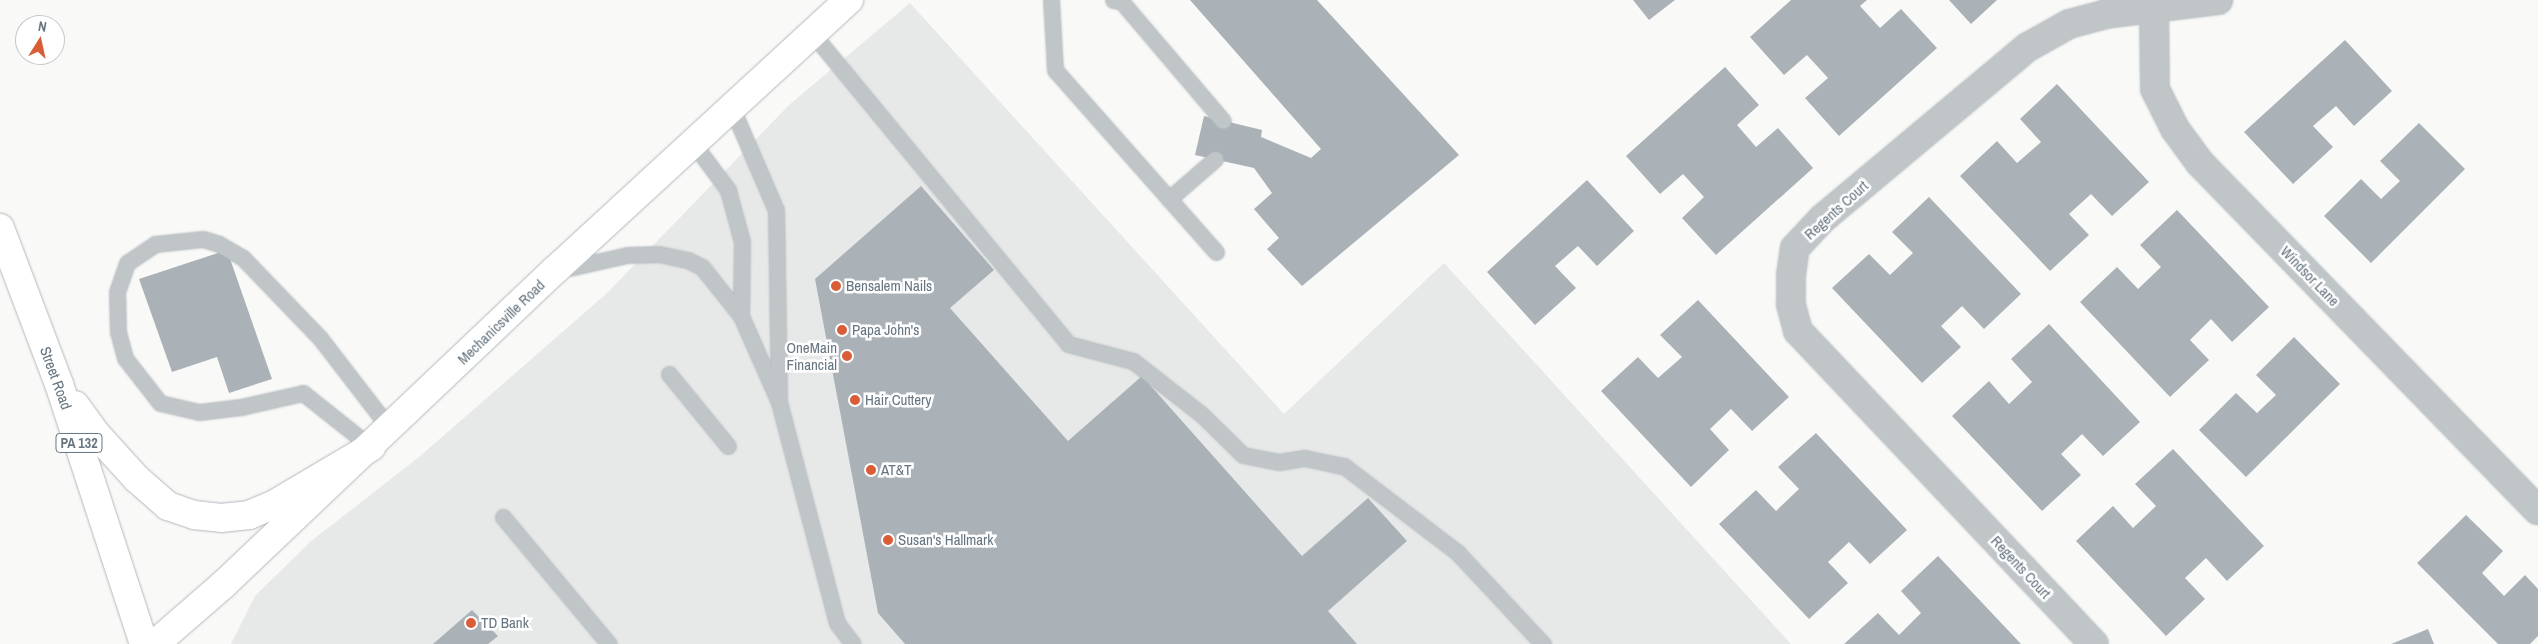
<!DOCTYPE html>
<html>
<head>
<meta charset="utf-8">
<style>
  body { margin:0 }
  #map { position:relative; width:2538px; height:644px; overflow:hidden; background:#f9f9f7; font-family:"Archivo Narrow",sans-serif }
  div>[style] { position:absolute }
  .built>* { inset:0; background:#e7e8e8 }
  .building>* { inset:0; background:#aab2b7 }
  .roads { filter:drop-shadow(0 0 1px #b3b9bd) drop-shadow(0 0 1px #b3b9bd) }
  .lane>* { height:15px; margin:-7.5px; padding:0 7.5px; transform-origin:7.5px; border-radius:7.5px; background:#c0c5c8 }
  .street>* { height:28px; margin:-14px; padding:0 14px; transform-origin:14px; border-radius:14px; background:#c0c5c8 }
  .secondary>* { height:28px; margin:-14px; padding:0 14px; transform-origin:14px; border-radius:14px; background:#fff }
  .primary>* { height:28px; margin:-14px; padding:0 14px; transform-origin:14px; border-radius:14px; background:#fff }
  .dots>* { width:14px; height:14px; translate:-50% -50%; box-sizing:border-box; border:2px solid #fff; border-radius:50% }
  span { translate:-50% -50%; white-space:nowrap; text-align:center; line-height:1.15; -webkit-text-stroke:5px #fff; paint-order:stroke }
  .shield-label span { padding:1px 4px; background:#fff; border:1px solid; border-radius:4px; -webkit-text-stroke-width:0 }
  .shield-label { font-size:14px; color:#667580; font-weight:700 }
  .street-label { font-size:15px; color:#667580 }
  .poi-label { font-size:15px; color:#667580 }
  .left { translate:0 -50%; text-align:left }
  .right { translate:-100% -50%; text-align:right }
  .north { position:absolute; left:15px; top:15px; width:50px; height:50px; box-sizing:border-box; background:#fff; border:1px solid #c2c8cc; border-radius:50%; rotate:10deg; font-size:14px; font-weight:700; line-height:20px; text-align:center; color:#667580 }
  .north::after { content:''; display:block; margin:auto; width:18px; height:22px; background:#d95d37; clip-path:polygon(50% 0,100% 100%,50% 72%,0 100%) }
</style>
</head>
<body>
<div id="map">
  <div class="built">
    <div style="clip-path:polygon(910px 3px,1284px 414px,1444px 263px,1791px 644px,231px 644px,255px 596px,310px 542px,419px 457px,606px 294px,789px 105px)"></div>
  </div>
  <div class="building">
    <div style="clip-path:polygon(1190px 0,1317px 0,1459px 155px,1302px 286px,1267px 249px,1279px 238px,1254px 209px,1272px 193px,1254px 168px,1195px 155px,1204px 116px,1262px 130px,1261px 137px,1311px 158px,1321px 149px)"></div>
    <div style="clip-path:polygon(1633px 0,1675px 0,1649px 20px)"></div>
    <div style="clip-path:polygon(1791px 0,1867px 0,1860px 6px,1880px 28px,1901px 9px,1937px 48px,1839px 136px,1805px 98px,1828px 78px,1807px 55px,1784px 75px,1750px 37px)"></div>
    <div style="clip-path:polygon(1949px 0,1997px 0,1971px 24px)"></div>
    <div style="clip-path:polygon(2345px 40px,2392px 91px,2354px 126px,2336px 106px,2313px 126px,2333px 147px,2293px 184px,2244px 132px)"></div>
    <div style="clip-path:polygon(1725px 67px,1759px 105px,1737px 125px,1756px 147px,1778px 128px,1813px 168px,1716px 255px,1682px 218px,1704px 197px,1683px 174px,1660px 194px,1626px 156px)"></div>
    <div style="clip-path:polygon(2057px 84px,2149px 182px,2112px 216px,2091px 194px,2069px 214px,2089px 235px,2050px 271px,1960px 176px,1997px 141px,2017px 163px,2041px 142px,2020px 119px)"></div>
    <div style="clip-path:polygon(2419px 123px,2465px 169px,2371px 263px,2324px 216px,2361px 179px,2381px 199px,2400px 181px,2380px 161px)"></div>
    <div style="clip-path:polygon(1587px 180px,1634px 231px,1597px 266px,1578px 246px,1555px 266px,1576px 288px,1535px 325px,1487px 272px)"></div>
    <div style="clip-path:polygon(921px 186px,994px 270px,950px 308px,1068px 441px,1142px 376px,1302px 556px,1368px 498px,1407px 541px,1328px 611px,1357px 644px,905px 644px,878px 613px,815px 279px)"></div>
    <div style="clip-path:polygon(1929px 197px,2021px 294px,1984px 329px,1962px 306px,1941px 326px,1961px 347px,1922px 383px,1832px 288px,1869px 254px,1890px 275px,1913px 253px,1892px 232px)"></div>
    <div style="clip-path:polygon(2177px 210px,2269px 307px,2232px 342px,2211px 319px,2190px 340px,2209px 360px,2170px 397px,2080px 302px,2117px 267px,2138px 289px,2161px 267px,2140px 245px)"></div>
    <div style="clip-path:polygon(227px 250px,272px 379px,229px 393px,217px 357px,172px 372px,139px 279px)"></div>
    <div style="clip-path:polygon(1698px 300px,1789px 397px,1752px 431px,1731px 409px,1710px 429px,1729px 450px,1691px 487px,1601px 391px,1638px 357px,1658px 378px,1682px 357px,1660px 335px)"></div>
    <div style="clip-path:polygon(2049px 324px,2140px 422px,2103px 456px,2082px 434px,2061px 454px,2081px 475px,2042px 511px,1952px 416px,1989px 381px,2009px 404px,2032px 382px,2011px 359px)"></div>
    <div style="clip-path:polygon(2294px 337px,2340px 384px,2246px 477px,2199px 430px,2236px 393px,2257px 413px,2276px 395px,2256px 375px)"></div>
    <div style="clip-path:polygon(1816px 433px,1907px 530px,1870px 564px,1849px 542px,1828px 562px,1848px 583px,1809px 619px,1719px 524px,1756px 490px,1776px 511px,1799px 489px,1778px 467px)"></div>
    <div style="clip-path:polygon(2173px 449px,2264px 546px,2227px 581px,2206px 558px,2185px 578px,2205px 599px,2166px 636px,2076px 541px,2113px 506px,2133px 528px,2156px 506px,2135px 484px)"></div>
    <div style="clip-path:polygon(2466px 515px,2503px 551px,2482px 573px,2504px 596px,2525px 575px,2538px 589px,2538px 636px,2530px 644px,2498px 644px,2417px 563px)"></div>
    <div style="clip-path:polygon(1938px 556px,2021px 644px,1844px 644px,1878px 613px,1899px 635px,1921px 613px,1901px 591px)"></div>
    <div style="clip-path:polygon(472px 610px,498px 636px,488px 644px,433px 644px)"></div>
    <div style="clip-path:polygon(2428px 629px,2434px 644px,2391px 644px)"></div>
  </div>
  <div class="roads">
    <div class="lane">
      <div style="left:1051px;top:0;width:70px;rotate:86.7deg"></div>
      <div style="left:1055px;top:70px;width:243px;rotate:48.5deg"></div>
      <div style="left:1113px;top:0;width:8px;rotate:7deg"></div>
      <div style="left:1121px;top:1px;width:157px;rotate:49.6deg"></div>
      <div style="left:812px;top:33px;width:403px;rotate:50.5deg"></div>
      <div style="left:1068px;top:344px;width:67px;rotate:14.7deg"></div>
      <div style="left:1133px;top:361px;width:88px;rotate:38deg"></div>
      <div style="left:1202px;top:415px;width:57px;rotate:44.3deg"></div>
      <div style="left:1243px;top:455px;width:37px;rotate:11deg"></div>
      <div style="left:1279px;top:462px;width:26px;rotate:-9deg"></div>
      <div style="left:1305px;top:458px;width:40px;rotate:12deg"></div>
      <div style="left:1344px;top:466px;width:143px;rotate:37.3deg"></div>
      <div style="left:1458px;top:553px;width:125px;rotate:47deg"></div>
      <div style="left:732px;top:108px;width:111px;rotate:66.7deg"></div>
      <div style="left:776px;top:210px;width:188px;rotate:89.1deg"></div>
      <div style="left:693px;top:143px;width:59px;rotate:53.3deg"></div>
      <div style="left:728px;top:190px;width:54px;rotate:74.9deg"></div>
      <div style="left:742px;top:242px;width:74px;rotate:90.8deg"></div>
      <div style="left:741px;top:316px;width:94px;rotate:66.2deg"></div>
      <div style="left:779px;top:402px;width:228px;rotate:75.3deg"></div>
      <div style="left:837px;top:623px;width:26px;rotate:53deg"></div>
      <div style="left:1169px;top:199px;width:61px;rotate:-41deg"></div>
      <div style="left:560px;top:270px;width:69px;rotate:-12.6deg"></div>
      <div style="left:627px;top:255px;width:32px;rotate:-2deg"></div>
      <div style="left:659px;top:254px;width:30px;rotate:12deg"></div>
      <div style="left:688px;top:260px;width:16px;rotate:27deg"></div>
      <div style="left:702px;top:267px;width:63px;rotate:51.5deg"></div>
      <div style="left:669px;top:374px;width:93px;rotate:50.7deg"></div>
      <div style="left:371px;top:447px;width:87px;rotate:-141.5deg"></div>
      <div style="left:303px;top:393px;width:64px;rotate:167.3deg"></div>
      <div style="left:241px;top:407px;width:42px;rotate:173.2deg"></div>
      <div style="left:199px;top:412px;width:40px;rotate:-167deg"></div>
      <div style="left:160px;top:403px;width:57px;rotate:-127.9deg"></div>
      <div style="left:125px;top:358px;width:27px;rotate:-105deg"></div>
      <div style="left:118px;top:332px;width:40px;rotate:-91.4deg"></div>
      <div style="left:117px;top:292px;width:31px;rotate:-71deg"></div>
      <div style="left:127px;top:263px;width:34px;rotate:-34deg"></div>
      <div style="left:155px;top:244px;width:48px;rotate:-5.9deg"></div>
      <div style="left:203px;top:239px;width:17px;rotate:17deg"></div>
      <div style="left:219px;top:244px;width:28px;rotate:30deg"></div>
      <div style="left:243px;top:258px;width:111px;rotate:46.1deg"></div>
      <div style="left:320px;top:338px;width:115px;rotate:52.4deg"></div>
      <div style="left:503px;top:517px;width:165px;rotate:50.2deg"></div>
    </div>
    <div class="street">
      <div style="left:2154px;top:8px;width:81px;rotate:89.3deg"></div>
      <div style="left:2155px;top:89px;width:45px;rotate:63.4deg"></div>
      <div style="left:2175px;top:129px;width:42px;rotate:53.7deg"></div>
      <div style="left:2200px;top:163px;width:484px;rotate:45.8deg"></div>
      <div style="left:2094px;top:644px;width:431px;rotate:-133.4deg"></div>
      <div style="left:1798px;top:331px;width:28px;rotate:-105deg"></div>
      <div style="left:1791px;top:304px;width:29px;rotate:-90deg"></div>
      <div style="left:1791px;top:275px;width:27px;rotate:-82deg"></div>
      <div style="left:1795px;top:248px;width:40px;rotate:-47deg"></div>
      <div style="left:1822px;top:219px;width:268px;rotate:-39.9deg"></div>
      <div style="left:2028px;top:47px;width:47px;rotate:-29.3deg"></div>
      <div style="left:2069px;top:24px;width:38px;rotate:-15deg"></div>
      <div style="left:2106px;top:14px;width:113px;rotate:-7.1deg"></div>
    </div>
    <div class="secondary">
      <div style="left:155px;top:644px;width:91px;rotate:-41deg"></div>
      <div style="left:224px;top:584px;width:455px;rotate:-43.5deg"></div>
      <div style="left:554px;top:271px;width:401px;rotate:-42.6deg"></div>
    </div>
    <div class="primary">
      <div style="left:0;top:228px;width:167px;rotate:69.3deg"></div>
      <div style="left:59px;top:384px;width:274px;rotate:71.9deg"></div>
      <div style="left:75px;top:405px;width:36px;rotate:54deg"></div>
      <div style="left:96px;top:434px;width:61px;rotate:47.7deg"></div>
      <div style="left:137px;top:479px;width:41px;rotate:41.1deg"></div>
      <div style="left:168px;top:506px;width:28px;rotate:19deg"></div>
      <div style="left:194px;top:515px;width:27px;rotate:6deg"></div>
      <div style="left:221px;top:518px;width:28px;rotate:-6deg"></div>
      <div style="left:249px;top:515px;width:28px;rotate:-23deg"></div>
      <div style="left:275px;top:504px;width:112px;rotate:-30.7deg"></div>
    </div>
  </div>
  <div class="dots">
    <div style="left:836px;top:286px;background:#d95d37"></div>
    <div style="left:842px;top:330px;background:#d95d37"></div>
    <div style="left:847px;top:356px;background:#d95d37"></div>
    <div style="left:855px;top:400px;background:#d95d37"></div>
    <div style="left:871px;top:470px;background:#d95d37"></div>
    <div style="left:888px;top:540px;background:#d95d37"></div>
    <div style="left:471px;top:623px;background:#d95d37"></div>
  </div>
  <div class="shield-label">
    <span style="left:79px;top:443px">PA 132</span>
  </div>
  <div class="street-label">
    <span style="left:1836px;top:210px;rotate:-42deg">Regents Court</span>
    <span style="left:2310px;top:276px;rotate:46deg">Windsor Lane</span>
    <span style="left:501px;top:322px;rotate:-44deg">Mechanicsville Road</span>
    <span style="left:56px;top:378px;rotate:70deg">Street Road</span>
    <span style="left:2021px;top:567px;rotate:47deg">Regents Court</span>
  </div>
  <div class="poi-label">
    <span class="left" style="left:846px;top:286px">Bensalem Nails</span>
    <span class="left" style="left:852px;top:330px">Papa John's</span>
    <span class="right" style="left:837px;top:356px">OneMain<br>Financial</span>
    <span class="left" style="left:865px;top:400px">Hair Cuttery</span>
    <span class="left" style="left:881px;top:470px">AT&amp;T</span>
    <span class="left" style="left:898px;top:540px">Susan's Hallmark</span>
    <span class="left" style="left:481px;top:623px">TD Bank</span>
  </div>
  <div class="north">N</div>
</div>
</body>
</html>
